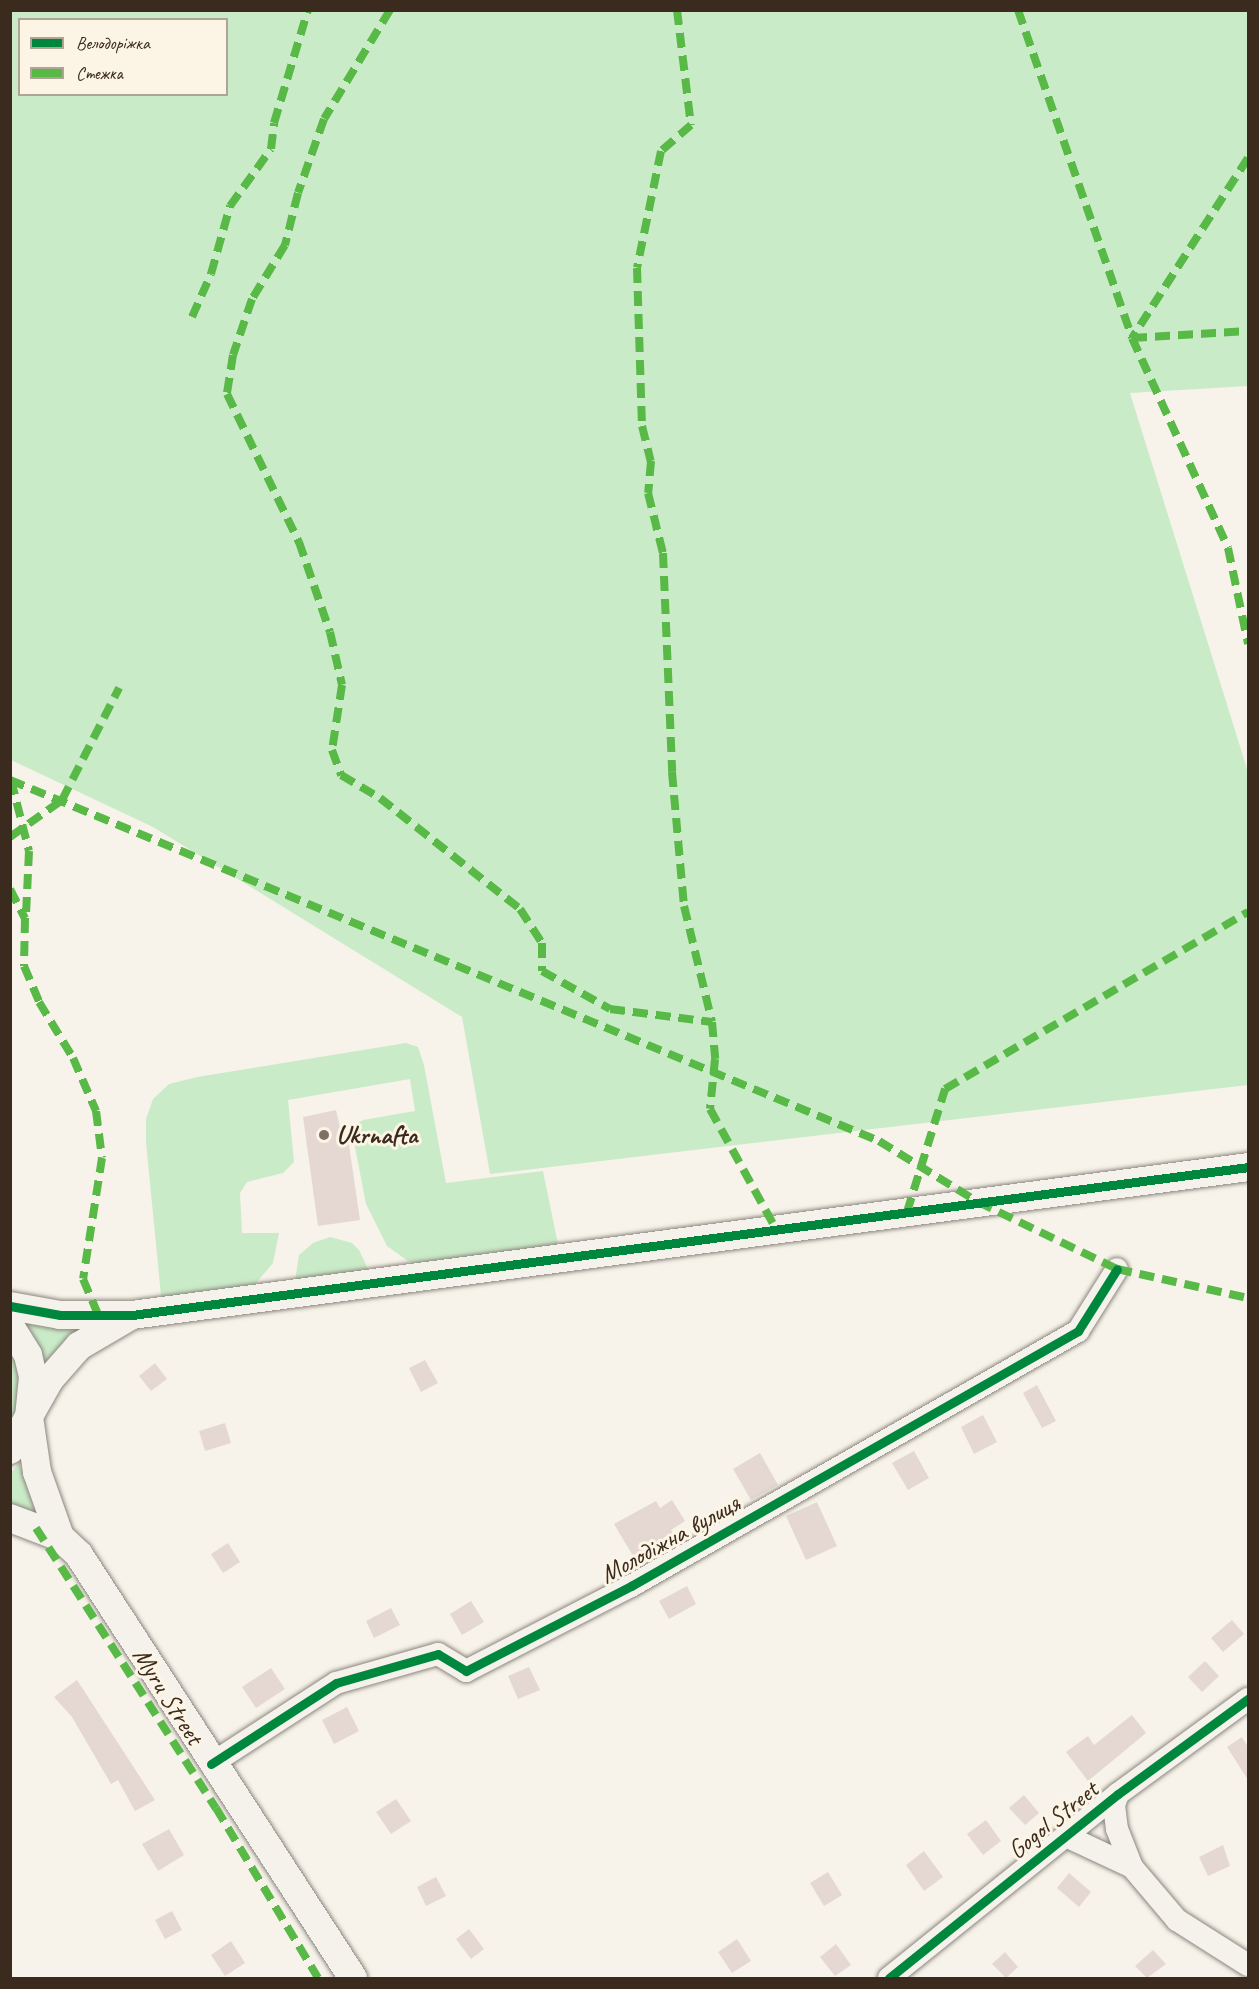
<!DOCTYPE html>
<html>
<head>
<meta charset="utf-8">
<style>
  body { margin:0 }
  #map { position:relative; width:1259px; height:1989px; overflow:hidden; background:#f7f3ea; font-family:Caveat,sans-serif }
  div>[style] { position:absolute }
  .green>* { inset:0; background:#caebc8 }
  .building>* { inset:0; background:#e5d8d2 }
  .roads { filter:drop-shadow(0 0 2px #8b867f) drop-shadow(0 0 2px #8b867f) }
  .minor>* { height:22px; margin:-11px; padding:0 11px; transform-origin:11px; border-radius:11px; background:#f5f2ec }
  .tertiary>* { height:28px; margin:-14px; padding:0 14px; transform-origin:14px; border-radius:14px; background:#f5f2ec }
  .quiet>* { height:8px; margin-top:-4px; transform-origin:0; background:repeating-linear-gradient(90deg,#58b947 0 15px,transparent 0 23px) }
  .cycleway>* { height:9px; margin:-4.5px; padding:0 4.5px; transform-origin:4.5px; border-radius:4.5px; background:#00873e }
  .dots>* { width:16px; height:16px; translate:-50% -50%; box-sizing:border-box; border:3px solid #fcf5e5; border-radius:50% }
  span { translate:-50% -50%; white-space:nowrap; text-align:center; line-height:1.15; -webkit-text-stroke:6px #fcf5e5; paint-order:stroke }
  .poi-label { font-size:26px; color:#3b2a1e; font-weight:700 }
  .left { translate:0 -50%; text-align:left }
  .street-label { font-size:26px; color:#3b2a1e }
  .frame { position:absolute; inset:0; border:12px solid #3b2a1e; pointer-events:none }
  .legend { position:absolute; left:18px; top:18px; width:210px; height:78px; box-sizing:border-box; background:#fcf5e5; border:2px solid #afa495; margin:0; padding:8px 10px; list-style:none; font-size:18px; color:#3b2a1e }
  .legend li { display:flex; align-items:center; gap:12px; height:30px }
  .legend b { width:30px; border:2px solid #afa495 }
</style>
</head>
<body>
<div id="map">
  <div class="green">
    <div style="clip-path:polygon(evenodd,10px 11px,1248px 11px,1248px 386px,1130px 393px,1248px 772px,1248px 1085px,490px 1174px,462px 1017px,153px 827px,11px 760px,10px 11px,20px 20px,226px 20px,226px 94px,20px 94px,20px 20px)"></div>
    <div style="clip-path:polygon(406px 1043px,418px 1047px,424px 1065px,446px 1183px,543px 1171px,560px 1254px,423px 1265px,408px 1261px,387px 1246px,366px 1204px,353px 1137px,354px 1125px,363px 1120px,415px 1111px,410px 1079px,288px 1100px,294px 1162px,283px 1173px,247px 1182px,240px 1193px,242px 1233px,279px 1233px,273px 1263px,252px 1288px,162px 1306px,146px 1142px,146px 1119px,153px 1099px,169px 1084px,197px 1077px)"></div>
    <div style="clip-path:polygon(330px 1237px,352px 1243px,359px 1250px,368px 1269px,365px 1280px,295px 1281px,299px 1255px,313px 1243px)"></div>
    <div style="clip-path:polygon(22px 1318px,86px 1325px,43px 1365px)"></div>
    <div style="clip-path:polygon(11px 1340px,26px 1379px,11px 1439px)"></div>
    <div style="clip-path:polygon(19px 1463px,39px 1513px,11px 1505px,10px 1474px)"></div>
  </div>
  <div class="building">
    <div style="clip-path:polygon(336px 1110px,341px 1132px,347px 1131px,360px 1220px,318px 1226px,303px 1117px)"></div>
    <div style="clip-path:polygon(425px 1360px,438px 1383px,421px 1392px,409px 1368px)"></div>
    <div style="clip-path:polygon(155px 1363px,167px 1379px,151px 1391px,139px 1376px)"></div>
    <div style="clip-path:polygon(1037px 1385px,1056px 1421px,1042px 1428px,1023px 1393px)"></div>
    <div style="clip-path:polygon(983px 1415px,997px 1442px,974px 1454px,961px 1427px)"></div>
    <div style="clip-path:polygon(225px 1423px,231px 1443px,205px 1451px,199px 1431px)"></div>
    <div style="clip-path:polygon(914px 1451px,929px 1478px,908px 1490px,892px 1463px)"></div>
    <div style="clip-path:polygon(760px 1453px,778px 1485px,751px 1500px,733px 1469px)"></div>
    <div style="clip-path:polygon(672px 1500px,685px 1521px,671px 1530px,673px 1533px,633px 1556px,614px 1524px,656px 1501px,660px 1508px)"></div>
    <div style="clip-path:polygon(817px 1502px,837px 1546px,806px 1560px,786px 1516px)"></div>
    <div style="clip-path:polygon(228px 1543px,240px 1562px,223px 1573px,211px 1554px)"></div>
    <div style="clip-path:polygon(687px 1586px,696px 1604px,669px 1619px,659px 1601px)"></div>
    <div style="clip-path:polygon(471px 1601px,484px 1622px,462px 1635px,450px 1614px)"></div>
    <div style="clip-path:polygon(391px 1608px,400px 1625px,374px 1638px,366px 1621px)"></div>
    <div style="clip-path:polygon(1232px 1620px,1244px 1634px,1223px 1652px,1211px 1638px)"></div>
    <div style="clip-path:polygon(1205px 1661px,1219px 1676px,1202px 1692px,1188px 1677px)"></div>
    <div style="clip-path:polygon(529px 1667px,540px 1690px,518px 1699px,508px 1676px)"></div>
    <div style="clip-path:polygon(271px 1668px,285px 1689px,256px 1708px,242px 1687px)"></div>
    <div style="clip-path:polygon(77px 1680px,155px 1800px,135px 1811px,118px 1780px,111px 1784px,72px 1717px,54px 1697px)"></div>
    <div style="clip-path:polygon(347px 1707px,359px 1731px,334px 1744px,322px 1720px)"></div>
    <div style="clip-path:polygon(1132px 1715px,1146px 1733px,1088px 1781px,1066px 1752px,1088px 1736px,1094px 1745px)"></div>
    <div style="clip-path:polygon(1242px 1737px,1248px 1747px,1248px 1780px,1227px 1747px)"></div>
    <div style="clip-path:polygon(1024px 1795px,1039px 1813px,1025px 1825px,1009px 1808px)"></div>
    <div style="clip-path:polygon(396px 1799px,411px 1821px,391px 1834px,376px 1812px)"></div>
    <div style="clip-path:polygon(986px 1820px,1001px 1841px,983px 1855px,967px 1834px)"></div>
    <div style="clip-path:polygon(169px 1829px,184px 1855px,158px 1871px,142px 1844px)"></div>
    <div style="clip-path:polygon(1223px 1845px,1230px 1866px,1208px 1876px,1199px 1857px)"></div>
    <div style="clip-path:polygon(924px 1851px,943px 1877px,924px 1891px,906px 1865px)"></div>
    <div style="clip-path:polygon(828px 1872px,842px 1895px,824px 1906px,810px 1883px)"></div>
    <div style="clip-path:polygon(1069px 1873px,1091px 1892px,1079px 1907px,1057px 1888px)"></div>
    <div style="clip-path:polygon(436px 1877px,446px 1896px,426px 1906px,417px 1887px)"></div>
    <div style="clip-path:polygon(172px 1911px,182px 1930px,165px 1939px,155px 1920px)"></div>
    <div style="clip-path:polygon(469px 1929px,484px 1949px,471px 1959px,456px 1939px)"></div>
    <div style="clip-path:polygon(737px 1939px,751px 1961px,732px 1973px,718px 1952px)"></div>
    <div style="clip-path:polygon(231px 1941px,245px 1963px,225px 1976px,211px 1955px)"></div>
    <div style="clip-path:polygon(836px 1944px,851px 1965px,835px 1976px,820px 1957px)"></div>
    <div style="clip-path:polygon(1153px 1950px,1166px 1964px,1147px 1978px,1135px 1966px)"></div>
    <div style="clip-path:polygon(1005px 1952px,1018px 1967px,1006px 1978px,992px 1964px)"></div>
  </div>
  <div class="roads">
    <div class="minor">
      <div style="left:211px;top:1764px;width:149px;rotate:-32.9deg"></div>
      <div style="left:336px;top:1683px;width:106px;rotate:-15.9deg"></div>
      <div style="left:438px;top:1654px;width:33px;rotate:31deg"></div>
      <div style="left:466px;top:1671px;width:186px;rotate:-27.3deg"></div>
      <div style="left:631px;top:1586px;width:515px;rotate:-29.7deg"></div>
      <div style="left:1078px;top:1331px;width:73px;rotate:-57.8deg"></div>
      <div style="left:1118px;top:1794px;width:12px;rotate:110deg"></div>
      <div style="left:1114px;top:1805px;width:24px;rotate:83deg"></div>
      <div style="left:1117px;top:1829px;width:41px;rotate:68.5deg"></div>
      <div style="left:1068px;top:1837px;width:71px;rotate:25.1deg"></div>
      <div style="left:1132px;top:1867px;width:70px;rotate:49.7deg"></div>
      <div style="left:1177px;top:1920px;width:84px;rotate:32.4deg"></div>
      <div style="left:889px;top:1978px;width:294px;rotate:-38.8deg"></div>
      <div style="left:1118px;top:1794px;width:161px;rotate:-36.2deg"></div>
    </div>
    <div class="tertiary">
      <div style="left:10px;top:1306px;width:51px;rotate:10.2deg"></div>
      <div style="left:60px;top:1315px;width:72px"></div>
      <div style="left:132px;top:1315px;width:1126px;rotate:-7.55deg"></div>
      <div style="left:10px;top:1326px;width:34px;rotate:58deg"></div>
      <div style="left:28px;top:1355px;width:23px;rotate:77deg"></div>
      <div style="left:33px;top:1377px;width:40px;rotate:95.7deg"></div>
      <div style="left:29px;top:1417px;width:56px;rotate:81.7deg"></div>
      <div style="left:37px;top:1472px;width:69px;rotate:70.5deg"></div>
      <div style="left:10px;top:1450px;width:81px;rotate:-60.6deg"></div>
      <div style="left:50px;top:1379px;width:44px;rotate:-48.7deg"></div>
      <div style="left:79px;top:1346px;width:61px;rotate:-30.3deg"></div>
      <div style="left:10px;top:1518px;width:53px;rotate:20.8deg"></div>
      <div style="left:60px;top:1537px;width:26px;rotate:43deg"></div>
      <div style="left:79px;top:1555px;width:504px;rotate:57.07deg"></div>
    </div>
  </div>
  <div class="quiet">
    <div style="left:390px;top:10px;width:127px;rotate:121.2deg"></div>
    <div style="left:324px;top:119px;width:78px;rotate:109.4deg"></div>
    <div style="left:298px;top:193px;width:54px;rotate:104deg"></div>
    <div style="left:285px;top:245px;width:63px;rotate:121.4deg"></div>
    <div style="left:252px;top:299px;width:59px;rotate:108.7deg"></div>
    <div style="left:233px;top:355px;width:39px;rotate:99deg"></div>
    <div style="left:227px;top:394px;width:165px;rotate:64.1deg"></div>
    <div style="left:299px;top:542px;width:95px;rotate:71deg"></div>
    <div style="left:330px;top:632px;width:54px;rotate:77.2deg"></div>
    <div style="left:342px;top:685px;width:66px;rotate:98.7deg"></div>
    <div style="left:332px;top:750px;width:27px;rotate:70deg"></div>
    <div style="left:341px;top:775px;width:45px;rotate:30.5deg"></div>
    <div style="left:380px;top:798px;width:179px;rotate:38.4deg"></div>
    <div style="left:520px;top:909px;width:40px;rotate:57.1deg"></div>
    <div style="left:542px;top:943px;width:28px;rotate:90deg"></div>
    <div style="left:542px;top:971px;width:78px;rotate:29.2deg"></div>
    <div style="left:610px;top:1009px;width:103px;rotate:7.3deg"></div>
    <div style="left:712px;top:1022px;width:37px;rotate:85deg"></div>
    <div style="left:715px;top:1059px;width:50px;rotate:95.7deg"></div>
    <div style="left:710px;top:1109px;width:137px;rotate:61.2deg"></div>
    <div style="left:677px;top:10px;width:116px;rotate:83.1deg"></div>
    <div style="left:691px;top:125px;width:40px;rotate:139deg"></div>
    <div style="left:661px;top:151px;width:119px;rotate:101.6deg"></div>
    <div style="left:637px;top:268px;width:158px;rotate:88.2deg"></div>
    <div style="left:642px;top:426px;width:36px;rotate:76deg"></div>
    <div style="left:651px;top:461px;width:32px;rotate:95deg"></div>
    <div style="left:648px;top:493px;width:62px;rotate:76deg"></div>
    <div style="left:663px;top:553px;width:219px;rotate:87.6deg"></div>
    <div style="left:672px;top:772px;width:135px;rotate:84.9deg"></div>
    <div style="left:684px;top:906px;width:119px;rotate:76.4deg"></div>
    <div style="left:1018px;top:10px;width:347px;rotate:70.8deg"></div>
    <div style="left:1132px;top:338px;width:231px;rotate:65.4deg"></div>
    <div style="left:1228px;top:548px;width:98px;rotate:78.2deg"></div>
    <div style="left:1248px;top:158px;width:214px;rotate:122.8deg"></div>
    <div style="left:1132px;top:338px;width:116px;rotate:-3.5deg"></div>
    <div style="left:192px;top:317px;width:47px;rotate:-66.2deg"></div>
    <div style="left:211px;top:274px;width:71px;rotate:-74.4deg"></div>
    <div style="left:230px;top:206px;width:70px;rotate:-54.3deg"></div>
    <div style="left:271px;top:149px;width:26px;rotate:-83deg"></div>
    <div style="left:274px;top:123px;width:118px;rotate:-73.3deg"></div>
    <div style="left:10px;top:780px;width:941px;rotate:22.56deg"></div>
    <div style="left:879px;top:1141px;width:116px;rotate:31.6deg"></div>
    <div style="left:978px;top:1202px;width:154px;rotate:25.7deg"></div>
    <div style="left:1117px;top:1269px;width:134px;rotate:12.5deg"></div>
    <div style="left:11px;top:780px;width:73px;rotate:75.8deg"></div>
    <div style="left:29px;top:851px;width:64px;rotate:92.7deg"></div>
    <div style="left:10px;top:837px;width:64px;rotate:-35.4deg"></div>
    <div style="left:62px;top:800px;width:126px;rotate:-63deg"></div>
    <div style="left:10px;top:889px;width:33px;rotate:63deg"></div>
    <div style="left:25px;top:918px;width:48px;rotate:91.2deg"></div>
    <div style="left:24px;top:966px;width:39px;rotate:67deg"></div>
    <div style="left:39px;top:1002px;width:66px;rotate:58.7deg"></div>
    <div style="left:73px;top:1058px;width:58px;rotate:66.5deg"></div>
    <div style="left:96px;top:1111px;width:47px;rotate:82.7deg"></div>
    <div style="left:102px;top:1158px;width:122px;rotate:98.9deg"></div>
    <div style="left:83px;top:1279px;width:39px;rotate:67deg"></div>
    <div style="left:907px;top:1212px;width:129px;rotate:-72.8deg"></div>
    <div style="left:945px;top:1089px;width:351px;rotate:-30.3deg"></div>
    <div style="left:36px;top:1528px;width:333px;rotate:57.3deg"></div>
    <div style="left:216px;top:1808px;width:198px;rotate:59deg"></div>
  </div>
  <div class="cycleway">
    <div style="left:10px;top:1306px;width:51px;rotate:10.2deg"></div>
    <div style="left:60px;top:1315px;width:72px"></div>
    <div style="left:132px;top:1315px;width:1126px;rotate:-7.55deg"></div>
    <div style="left:211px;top:1764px;width:149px;rotate:-32.9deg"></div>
    <div style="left:336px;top:1683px;width:106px;rotate:-15.9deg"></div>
    <div style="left:438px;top:1654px;width:33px;rotate:31deg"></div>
    <div style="left:466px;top:1671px;width:186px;rotate:-27.3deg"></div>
    <div style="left:631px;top:1586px;width:515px;rotate:-29.7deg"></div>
    <div style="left:1078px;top:1331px;width:73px;rotate:-57.8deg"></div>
    <div style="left:889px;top:1978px;width:294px;rotate:-38.8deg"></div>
    <div style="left:1118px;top:1794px;width:161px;rotate:-36.2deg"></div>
  </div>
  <div class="dots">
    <div style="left:324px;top:1135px;background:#7d7065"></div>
  </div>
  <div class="poi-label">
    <span class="left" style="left:336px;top:1135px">Ukrnafta</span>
  </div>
  <div class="street-label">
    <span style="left:670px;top:1539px;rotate:-29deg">Молодіжна вулиця</span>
    <span style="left:168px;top:1696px;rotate:58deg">Myru Street</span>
    <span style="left:1053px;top:1820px;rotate:-39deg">Gogol Street</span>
  </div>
  <div class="frame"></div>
  <ul class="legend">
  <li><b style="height:8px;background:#00873e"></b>Велодоріжка</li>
  <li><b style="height:8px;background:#58b947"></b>Стежка</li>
  </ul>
</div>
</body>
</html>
